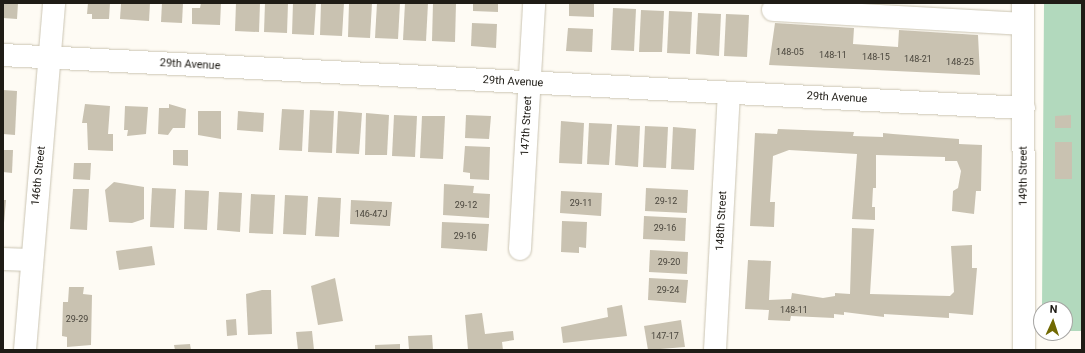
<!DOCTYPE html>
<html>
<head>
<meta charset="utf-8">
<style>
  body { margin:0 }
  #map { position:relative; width:1085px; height:353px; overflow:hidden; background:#fefbf4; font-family:Roboto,sans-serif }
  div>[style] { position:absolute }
  .green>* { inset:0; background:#b2d9bd }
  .building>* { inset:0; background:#c9c2b1 }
  .roads { filter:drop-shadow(0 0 1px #cbc5b3) drop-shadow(0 0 1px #cbc5b3) }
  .minor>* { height:22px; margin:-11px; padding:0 11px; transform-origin:11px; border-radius:11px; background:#fff }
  span { translate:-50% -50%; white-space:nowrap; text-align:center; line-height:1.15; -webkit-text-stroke:3.5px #fff; paint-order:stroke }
  .number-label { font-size:9px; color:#4a463d }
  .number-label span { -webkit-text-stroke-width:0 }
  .street-label { font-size:11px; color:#1f1c16 }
  .frame { position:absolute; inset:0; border:4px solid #1f1c16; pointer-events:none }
  .north { position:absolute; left:1033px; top:301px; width:40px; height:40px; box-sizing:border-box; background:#fff; border:1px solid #a5a4a2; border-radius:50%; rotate:3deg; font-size:11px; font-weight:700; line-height:16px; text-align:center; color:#1f1c16 }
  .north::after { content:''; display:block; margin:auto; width:14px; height:18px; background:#716902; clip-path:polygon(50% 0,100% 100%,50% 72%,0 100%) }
</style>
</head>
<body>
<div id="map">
  <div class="green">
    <div style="clip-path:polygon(1044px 3px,1082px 3px,1082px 331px,1065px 331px,1065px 309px,1042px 309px)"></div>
  </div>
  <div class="building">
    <div style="clip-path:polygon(3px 3px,18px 3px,17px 19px,3px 18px)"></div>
    <div style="clip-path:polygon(88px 3px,110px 3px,109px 19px,92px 19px,92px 14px,87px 14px)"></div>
    <div style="clip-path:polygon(150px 3px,149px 21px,120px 19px,121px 4px)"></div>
    <div style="clip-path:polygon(162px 3px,183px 3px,182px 23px,161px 22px)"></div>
    <div style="clip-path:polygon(201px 3px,221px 3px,220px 25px,192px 24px,192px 8px,200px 8px)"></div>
    <div style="clip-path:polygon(236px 3px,260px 3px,259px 32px,235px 31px)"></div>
    <div style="clip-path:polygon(265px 3px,288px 3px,287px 33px,264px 32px)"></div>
    <div style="clip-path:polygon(293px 3px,316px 3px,314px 35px,292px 34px)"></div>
    <div style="clip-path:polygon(321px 3px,344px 3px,342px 36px,320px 35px)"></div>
    <div style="clip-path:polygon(349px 3px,372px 3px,370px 38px,348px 37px)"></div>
    <div style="clip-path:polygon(377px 3px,400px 3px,398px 39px,375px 38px)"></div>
    <div style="clip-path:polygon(405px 3px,428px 3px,426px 41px,403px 40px)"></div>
    <div style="clip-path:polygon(433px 3px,456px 3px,455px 42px,432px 41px)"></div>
    <div style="clip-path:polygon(473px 3px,498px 3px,498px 12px,473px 11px)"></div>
    <div style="clip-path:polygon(569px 3px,594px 3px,594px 17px,569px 16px)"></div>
    <div style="clip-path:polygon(613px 8px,636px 9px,634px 51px,611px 50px)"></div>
    <div style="clip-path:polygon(641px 10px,664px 11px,662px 52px,639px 52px)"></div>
    <div style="clip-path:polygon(669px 11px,692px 12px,690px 54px,667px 53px)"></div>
    <div style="clip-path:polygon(698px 13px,721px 14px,719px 56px,696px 54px)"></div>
    <div style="clip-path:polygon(726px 14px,749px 15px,747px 57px,724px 56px)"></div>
    <div style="clip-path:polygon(472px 23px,497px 24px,496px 48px,471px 46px)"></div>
    <div style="clip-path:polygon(775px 23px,854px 28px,853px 44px,898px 47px,899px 30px,978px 35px,980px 75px,769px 65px)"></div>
    <div style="clip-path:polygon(568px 28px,593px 29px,592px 52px,566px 51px)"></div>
    <div style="clip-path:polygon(3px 90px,17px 91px,15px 135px,3px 134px)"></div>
    <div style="clip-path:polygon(85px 104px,110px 106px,108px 134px,113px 134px,113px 151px,88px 150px,87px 123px,82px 123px)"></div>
    <div style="clip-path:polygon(169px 104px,186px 109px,185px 128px,173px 128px,168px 135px,158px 134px,159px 108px,169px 108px)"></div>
    <div style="clip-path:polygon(125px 106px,148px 107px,146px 134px,127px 136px,128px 130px,124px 130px)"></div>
    <div style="clip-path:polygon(282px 109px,304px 110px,302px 151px,279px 150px)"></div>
    <div style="clip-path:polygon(310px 110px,334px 111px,332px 153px,308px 152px)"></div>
    <div style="clip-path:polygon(198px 111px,221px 111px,221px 139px,198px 135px)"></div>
    <div style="clip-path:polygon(238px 111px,264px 113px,263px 132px,237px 130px)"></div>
    <div style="clip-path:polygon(338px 111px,362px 113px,359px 154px,336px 153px)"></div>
    <div style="clip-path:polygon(366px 113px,389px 115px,387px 155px,365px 155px)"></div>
    <div style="clip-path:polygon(394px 115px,417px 116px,415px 157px,392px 156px)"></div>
    <div style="clip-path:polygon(466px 115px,491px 116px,489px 139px,465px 138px)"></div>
    <div style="clip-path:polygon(1071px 115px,1071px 128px,1055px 128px,1055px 116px)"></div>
    <div style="clip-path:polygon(422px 116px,445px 116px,443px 159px,420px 158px)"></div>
    <div style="clip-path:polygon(561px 121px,584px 123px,582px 164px,559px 163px)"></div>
    <div style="clip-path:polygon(589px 123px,612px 124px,609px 165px,587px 164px)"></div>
    <div style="clip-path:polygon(617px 125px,640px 126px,638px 167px,615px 165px)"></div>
    <div style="clip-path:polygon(645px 126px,668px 127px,666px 168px,643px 167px)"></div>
    <div style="clip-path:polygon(673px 127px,696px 129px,694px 170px,671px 169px)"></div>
    <div style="clip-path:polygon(778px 129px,854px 132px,853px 136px,883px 137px,883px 133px,893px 134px,959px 139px,959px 144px,982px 145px,981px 191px,976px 191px,974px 214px,952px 211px,953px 191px,958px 188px,961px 171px,957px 161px,945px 161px,945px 157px,876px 155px,876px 188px,873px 188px,872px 207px,875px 207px,875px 220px,852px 219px,857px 154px,789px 150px,773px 156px,770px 202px,775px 202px,774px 227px,750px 226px,755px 133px,777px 134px)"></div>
    <div style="clip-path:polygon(1055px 142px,1072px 142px,1072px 179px,1055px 179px)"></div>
    <div style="clip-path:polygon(465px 146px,490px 147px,489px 180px,470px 179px,470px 173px,463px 172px)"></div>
    <div style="clip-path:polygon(3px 150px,13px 150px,12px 173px,3px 172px)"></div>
    <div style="clip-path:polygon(173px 150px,188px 150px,188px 166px,173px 165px)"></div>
    <div style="clip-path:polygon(74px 163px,91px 163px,90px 180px,73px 179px)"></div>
    <div style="clip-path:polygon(114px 182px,144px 187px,144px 219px,132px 223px,109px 222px,105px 190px)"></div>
    <div style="clip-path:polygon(444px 184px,474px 186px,473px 193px,490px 194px,489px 218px,443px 215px)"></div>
    <div style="clip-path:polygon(152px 188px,176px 189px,174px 228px,150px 227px)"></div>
    <div style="clip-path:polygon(646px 188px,688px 190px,687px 213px,645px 211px)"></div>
    <div style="clip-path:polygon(73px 189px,89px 189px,87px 230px,70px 229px)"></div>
    <div style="clip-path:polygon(185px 190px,209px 191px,207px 230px,184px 229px)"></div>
    <div style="clip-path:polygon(561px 191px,602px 193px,601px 216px,560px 213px)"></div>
    <div style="clip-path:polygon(219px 192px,242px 193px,240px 232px,217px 230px)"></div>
    <div style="clip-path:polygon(251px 194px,275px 195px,273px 234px,249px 233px)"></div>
    <div style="clip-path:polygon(285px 195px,308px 196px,306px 235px,283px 234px)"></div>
    <div style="clip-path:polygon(318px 197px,341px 198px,339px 237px,315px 236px)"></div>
    <div style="clip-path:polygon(3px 200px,6px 200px,4px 223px,3px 223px)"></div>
    <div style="clip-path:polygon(351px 200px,392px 202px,390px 226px,350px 224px)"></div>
    <div style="clip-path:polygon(644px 216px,686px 218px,685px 241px,643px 239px)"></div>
    <div style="clip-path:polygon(562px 221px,587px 222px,586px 248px,579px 247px,579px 253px,561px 252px)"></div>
    <div style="clip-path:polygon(442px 222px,489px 224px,487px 251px,441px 248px)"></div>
    <div style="clip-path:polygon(852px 228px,874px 229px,870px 294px,950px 296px,954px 292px,951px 246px,972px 245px,972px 268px,977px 268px,973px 315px,949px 313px,949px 318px,884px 314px,884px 317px,844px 312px,844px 315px,834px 314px,834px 318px,791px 316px,790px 321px,768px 320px,769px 310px,745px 309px,748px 260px,771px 261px,769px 300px,791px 299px,792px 293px,823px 298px,835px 296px,835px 293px,850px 294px)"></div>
    <div style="clip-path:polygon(152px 246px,155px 265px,119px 270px,116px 251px)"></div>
    <div style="clip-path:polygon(650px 250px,688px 252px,687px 274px,649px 272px)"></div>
    <div style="clip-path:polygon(335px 278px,343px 321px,318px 325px,311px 286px)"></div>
    <div style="clip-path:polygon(649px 278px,688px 280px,686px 303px,648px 300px)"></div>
    <div style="clip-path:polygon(69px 287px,84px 287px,83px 294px,92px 295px,91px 345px,67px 347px,67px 337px,62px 336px,63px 302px,68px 302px)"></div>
    <div style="clip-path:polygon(262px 290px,271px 290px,272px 334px,248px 335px,246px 294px)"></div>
    <div style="clip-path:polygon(622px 305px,627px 336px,563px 343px,561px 327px,608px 317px,607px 308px)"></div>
    <div style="clip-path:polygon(482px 313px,485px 334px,513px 331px,514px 340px,502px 342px,503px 350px,468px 350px,465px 315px)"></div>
    <div style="clip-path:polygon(236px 319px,237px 335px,227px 336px,226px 320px)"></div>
    <div style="clip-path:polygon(681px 320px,685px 347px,648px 350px,644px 326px)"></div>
    <div style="clip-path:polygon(312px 331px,314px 350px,298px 350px,296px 332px)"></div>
    <div style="clip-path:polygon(432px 335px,433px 350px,409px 350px,408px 336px)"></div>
    <div style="clip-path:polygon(190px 344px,191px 350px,175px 350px,174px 345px)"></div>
    <div style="clip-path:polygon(400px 344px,400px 350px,375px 350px,375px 345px)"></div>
  </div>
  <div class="roads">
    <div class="minor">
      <div style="left:1023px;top:3px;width:347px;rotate:89.8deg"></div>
      <div style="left:773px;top:10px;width:250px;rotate:3.2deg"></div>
      <div style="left:3px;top:55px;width:1022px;rotate:2.97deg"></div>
      <div style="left:520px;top:249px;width:246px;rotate:-86.7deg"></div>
      <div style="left:3px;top:259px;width:27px;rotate:2deg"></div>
      <div style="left:25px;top:350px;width:348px;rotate:-85.2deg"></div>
      <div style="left:715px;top:350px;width:257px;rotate:-86.9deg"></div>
    </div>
  </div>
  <div class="number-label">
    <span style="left:790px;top:52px">148-05</span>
    <span style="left:833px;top:55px">148-11</span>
    <span style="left:876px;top:57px">148-15</span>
    <span style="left:918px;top:59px">148-21</span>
    <span style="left:960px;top:62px">148-25</span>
    <span style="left:666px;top:201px">29-12</span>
    <span style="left:581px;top:203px">29-11</span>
    <span style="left:466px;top:205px">29-12</span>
    <span style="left:371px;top:214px">146-47J</span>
    <span style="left:665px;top:228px">29-16</span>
    <span style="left:465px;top:236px">29-16</span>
    <span style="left:669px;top:262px">29-20</span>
    <span style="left:668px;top:290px">29-24</span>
    <span style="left:794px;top:310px">148-11</span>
    <span style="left:77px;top:319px">29-29</span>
    <span style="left:665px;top:336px">147-17</span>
  </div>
  <div class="street-label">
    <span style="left:190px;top:65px;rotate:3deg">29th Avenue</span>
    <span style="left:513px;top:82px;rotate:3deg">29th Avenue</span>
    <span style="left:837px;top:98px;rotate:3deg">29th Avenue</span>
    <span style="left:527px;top:126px;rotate:-87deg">147th Street</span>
    <span style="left:39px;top:176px;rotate:-84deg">146th Street</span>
    <span style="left:1024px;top:176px;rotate:-90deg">149th Street</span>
    <span style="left:722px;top:221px;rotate:-87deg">148th Street</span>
  </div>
  <div class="frame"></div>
  <div class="north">N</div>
</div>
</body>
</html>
